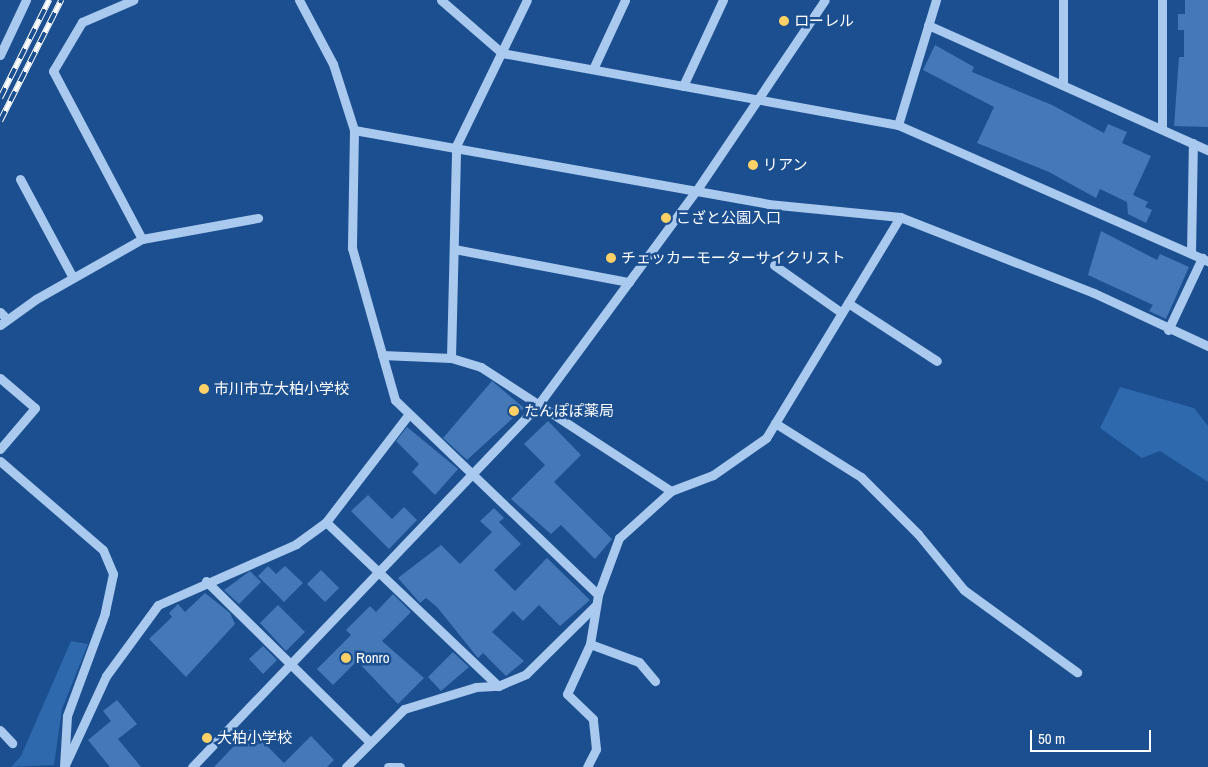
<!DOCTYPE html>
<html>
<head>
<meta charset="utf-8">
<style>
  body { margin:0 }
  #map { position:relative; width:1208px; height:767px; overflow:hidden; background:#1b4f8f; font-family:"Archivo Narrow","Noto Sans JP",sans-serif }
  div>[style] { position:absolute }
  .green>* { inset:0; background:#2e69ad }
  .building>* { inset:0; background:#4478b7 }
  .minor>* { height:9px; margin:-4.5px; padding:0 4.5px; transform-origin:4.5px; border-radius:4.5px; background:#a9c9ee }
  .rail>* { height:5.5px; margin-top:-2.75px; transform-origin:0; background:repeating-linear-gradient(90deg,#1b4f8f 0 11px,#fff 0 22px); box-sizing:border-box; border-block:1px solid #fff }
  .dots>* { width:14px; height:14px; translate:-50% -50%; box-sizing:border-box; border:2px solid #1b4f8f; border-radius:50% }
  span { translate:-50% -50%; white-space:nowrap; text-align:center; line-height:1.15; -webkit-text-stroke:5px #1b4f8f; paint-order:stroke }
  .poi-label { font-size:15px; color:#fff }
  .left { translate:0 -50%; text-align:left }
  .scale { position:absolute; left:1030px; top:730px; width:121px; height:22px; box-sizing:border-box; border:2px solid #fff; border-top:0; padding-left:6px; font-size:15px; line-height:18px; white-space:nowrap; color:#fff; -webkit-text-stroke:4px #1b4f8f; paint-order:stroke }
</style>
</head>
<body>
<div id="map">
  <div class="green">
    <div style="clip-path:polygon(1120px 387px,1194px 408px,1208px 426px,1208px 482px,1160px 451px,1142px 458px,1100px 428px)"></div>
    <div style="clip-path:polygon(71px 641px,88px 644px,62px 709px,54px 765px,11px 767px,21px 756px)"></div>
  </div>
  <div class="building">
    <div style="clip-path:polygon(1185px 0,1208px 0,1208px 127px,1174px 126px,1179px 57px,1184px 57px,1184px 30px,1178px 30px,1178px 14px,1185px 14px)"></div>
    <div style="clip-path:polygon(935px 45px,974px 67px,972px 72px,1052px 105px,1104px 133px,1108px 124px,1127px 132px,1122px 143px,1151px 156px,1133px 195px,1148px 202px,1145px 207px,1152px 210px,1146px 223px,1128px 214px,1127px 202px,1100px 189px,1096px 198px,1049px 172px,977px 143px,994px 107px,923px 70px)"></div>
    <div style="clip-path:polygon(1101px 231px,1157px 260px,1160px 254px,1189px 267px,1166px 319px,1149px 311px,1153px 305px,1088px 275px)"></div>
    <div style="clip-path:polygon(492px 381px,524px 408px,467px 460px,443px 438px)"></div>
    <div style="clip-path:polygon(548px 421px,581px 455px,554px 482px,612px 539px,595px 559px,561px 525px,551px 534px,511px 499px,545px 465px,524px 444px)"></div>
    <div style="clip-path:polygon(407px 427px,458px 469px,435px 495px,412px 472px,419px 464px,396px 441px)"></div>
    <div style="clip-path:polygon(368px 495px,392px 519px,404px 507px,417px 520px,389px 549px,351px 511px)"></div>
    <div style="clip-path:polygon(494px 508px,504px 518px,499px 522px,521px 544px,494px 570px,515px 591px,547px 558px,590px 600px,560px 626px,539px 605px,523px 621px,513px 611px,492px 632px,524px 661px,506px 676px,483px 653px,478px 658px,437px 607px,426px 598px,420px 603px,398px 578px,441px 545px,460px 564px,492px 532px,480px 521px)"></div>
    <div style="clip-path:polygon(268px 566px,276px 574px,285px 566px,303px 583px,284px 602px,258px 576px)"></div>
    <div style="clip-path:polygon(321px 570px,339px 588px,325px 602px,307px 584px)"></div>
    <div style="clip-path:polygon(250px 571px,261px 582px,239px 604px,224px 590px)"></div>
    <div style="clip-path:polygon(205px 593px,230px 613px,235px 624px,186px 677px,149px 639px,172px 617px,169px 613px,178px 604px,185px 612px)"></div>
    <div style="clip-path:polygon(393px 594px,411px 612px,382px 641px,424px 678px,398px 704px,357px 661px,333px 685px,317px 669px,351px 635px,346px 630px,370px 606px,376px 612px)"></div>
    <div style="clip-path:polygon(278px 605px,305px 632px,286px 651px,260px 623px)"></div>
    <div style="clip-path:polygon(263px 646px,277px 660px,263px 674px,249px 659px)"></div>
    <div style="clip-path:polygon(453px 652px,469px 667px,441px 691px,428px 677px)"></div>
    <div style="clip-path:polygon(117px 700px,137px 724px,118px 739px,141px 767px,110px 767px,88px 740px,111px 721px,103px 711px)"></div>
    <div style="clip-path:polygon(250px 729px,284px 763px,311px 736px,334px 760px,327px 767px,214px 767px)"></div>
  </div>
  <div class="minor">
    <div style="left:299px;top:0;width:72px;rotate:62deg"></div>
    <div style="left:333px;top:64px;width:69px;rotate:72.3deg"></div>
    <div style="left:354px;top:130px;width:118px;rotate:91deg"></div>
    <div style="left:352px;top:248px;width:158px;rotate:74.2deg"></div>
    <div style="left:395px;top:400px;width:281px;rotate:43.8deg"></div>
    <div style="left:441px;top:0;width:81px;rotate:41deg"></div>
    <div style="left:502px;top:53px;width:402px;rotate:10.3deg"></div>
    <div style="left:898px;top:125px;width:339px;rotate:23.7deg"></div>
    <div style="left:1162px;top:0;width:129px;rotate:90deg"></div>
    <div style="left:928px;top:25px;width:307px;rotate:24.1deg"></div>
    <div style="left:0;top:55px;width:61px;rotate:-64.7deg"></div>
    <div style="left:593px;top:69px;width:76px;rotate:-65.1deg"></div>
    <div style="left:1063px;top:85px;width:85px;rotate:-90deg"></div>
    <div style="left:683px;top:86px;width:95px;rotate:-65.1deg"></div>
    <div style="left:898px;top:125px;width:131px;rotate:-73.1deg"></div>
    <div style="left:354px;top:130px;width:421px;rotate:10.1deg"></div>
    <div style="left:768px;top:204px;width:133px;rotate:5.6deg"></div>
    <div style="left:900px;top:217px;width:258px;rotate:121.2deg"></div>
    <div style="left:766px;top:438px;width:65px;rotate:145.1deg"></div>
    <div style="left:713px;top:475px;width:45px;rotate:159.1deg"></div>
    <div style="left:671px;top:491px;width:227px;rotate:-146.9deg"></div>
    <div style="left:481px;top:367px;width:31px;rotate:-163deg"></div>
    <div style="left:451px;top:358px;width:69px;rotate:-177.5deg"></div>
    <div style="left:20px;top:179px;width:112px;rotate:61.8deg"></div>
    <div style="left:900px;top:217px;width:208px;rotate:21.4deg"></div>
    <div style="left:1094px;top:293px;width:126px;rotate:24.9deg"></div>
    <div style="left:142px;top:239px;width:118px;rotate:-10.3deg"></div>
    <div style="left:454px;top:249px;width:178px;rotate:10.7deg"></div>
    <div style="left:1191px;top:253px;width:110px;rotate:-89deg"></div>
    <div style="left:774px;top:265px;width:83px;rotate:35.2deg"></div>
    <div style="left:848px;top:303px;width:106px;rotate:33.1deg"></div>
    <div style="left:0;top:312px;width:10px;rotate:45deg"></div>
    <div style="left:0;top:325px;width:44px;rotate:-35.8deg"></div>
    <div style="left:36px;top:299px;width:122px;rotate:-29.5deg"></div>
    <div style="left:142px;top:239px;width:190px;rotate:-117.9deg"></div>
    <div style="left:53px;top:71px;width:57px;rotate:-59.4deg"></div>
    <div style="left:82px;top:22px;width:56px;rotate:-23.3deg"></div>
    <div style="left:1168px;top:330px;width:80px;rotate:-64.7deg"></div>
    <div style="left:451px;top:358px;width:212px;rotate:-88.6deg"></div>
    <div style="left:456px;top:146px;width:162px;rotate:-64.1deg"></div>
    <div style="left:0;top:378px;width:46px;rotate:40.6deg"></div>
    <div style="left:35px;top:408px;width:54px;rotate:130.5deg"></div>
    <div style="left:775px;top:423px;width:102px;rotate:32.1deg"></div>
    <div style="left:861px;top:477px;width:81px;rotate:45deg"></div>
    <div style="left:918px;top:534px;width:72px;rotate:50.6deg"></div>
    <div style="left:964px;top:590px;width:140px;rotate:36deg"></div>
    <div style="left:0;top:461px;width:136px;rotate:40.8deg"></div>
    <div style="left:103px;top:550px;width:26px;rotate:67deg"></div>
    <div style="left:113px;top:574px;width:40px;rotate:102deg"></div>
    <div style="left:105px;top:613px;width:110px;rotate:110.3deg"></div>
    <div style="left:67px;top:716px;width:50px;rotate:93.4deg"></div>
    <div style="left:326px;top:522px;width:238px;rotate:43.6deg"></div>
    <div style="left:206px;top:581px;width:230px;rotate:44.5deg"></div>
    <div style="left:590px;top:644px;width:52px;rotate:20.2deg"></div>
    <div style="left:639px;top:662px;width:25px;rotate:50deg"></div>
    <div style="left:0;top:730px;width:18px;rotate:47deg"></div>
    <div style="left:64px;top:767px;width:100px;rotate:-65.2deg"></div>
    <div style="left:106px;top:676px;width:88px;rotate:-53.8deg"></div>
    <div style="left:158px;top:605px;width:151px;rotate:-23.8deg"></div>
    <div style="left:296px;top:544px;width:37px;rotate:-36deg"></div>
    <div style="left:326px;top:522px;width:135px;rotate:-52.5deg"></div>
    <div style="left:192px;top:767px;width:501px;rotate:-46.29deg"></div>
    <div style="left:538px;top:405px;width:266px;rotate:-53.6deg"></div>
    <div style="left:696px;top:191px;width:230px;rotate:-56deg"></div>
    <div style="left:346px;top:767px;width:82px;rotate:-45deg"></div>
    <div style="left:404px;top:709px;width:75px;rotate:-17deg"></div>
    <div style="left:476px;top:687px;width:22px;rotate:-3deg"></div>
    <div style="left:498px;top:686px;width:30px;rotate:-23deg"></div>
    <div style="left:526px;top:674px;width:97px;rotate:-44.6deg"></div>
    <div style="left:388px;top:767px;width:12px"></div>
    <div style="left:587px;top:767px;width:20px;rotate:-63deg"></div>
    <div style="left:596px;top:749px;width:30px;rotate:-96deg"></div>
    <div style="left:593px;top:719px;width:36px;rotate:-136deg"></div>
    <div style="left:567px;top:694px;width:55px;rotate:-65.3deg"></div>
    <div style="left:590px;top:644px;width:50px;rotate:-80.7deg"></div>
    <div style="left:598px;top:595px;width:61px;rotate:-69.8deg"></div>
    <div style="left:619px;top:538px;width:70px;rotate:-42.1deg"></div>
  </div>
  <div class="rail">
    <div style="left:0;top:98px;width:110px;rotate:-63.4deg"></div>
    <div style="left:0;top:121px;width:136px;rotate:-63.2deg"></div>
  </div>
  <div class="dots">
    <div style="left:784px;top:21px;background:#ffd166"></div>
    <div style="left:753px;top:165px;background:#ffd166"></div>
    <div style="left:666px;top:218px;background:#ffd166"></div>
    <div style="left:611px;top:258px;background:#ffd166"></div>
    <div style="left:204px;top:389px;background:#ffd166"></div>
    <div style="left:514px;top:411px;background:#ffd166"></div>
    <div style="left:346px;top:658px;background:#ffd166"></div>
    <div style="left:207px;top:738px;background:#ffd166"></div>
  </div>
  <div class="poi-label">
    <span class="left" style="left:794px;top:21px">ローレル</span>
    <span class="left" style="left:763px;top:165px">リアン</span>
    <span class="left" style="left:676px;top:218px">こざと公園入口</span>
    <span class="left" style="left:621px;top:258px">チェッカーモーターサイクリスト</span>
    <span class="left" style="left:214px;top:389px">市川市立大柏小学校</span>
    <span class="left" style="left:524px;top:411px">たんぽぽ薬局</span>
    <span class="left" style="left:356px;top:658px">Ronro</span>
    <span class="left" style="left:217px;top:738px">大柏小学校</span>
  </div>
  <div class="scale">50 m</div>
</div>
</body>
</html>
